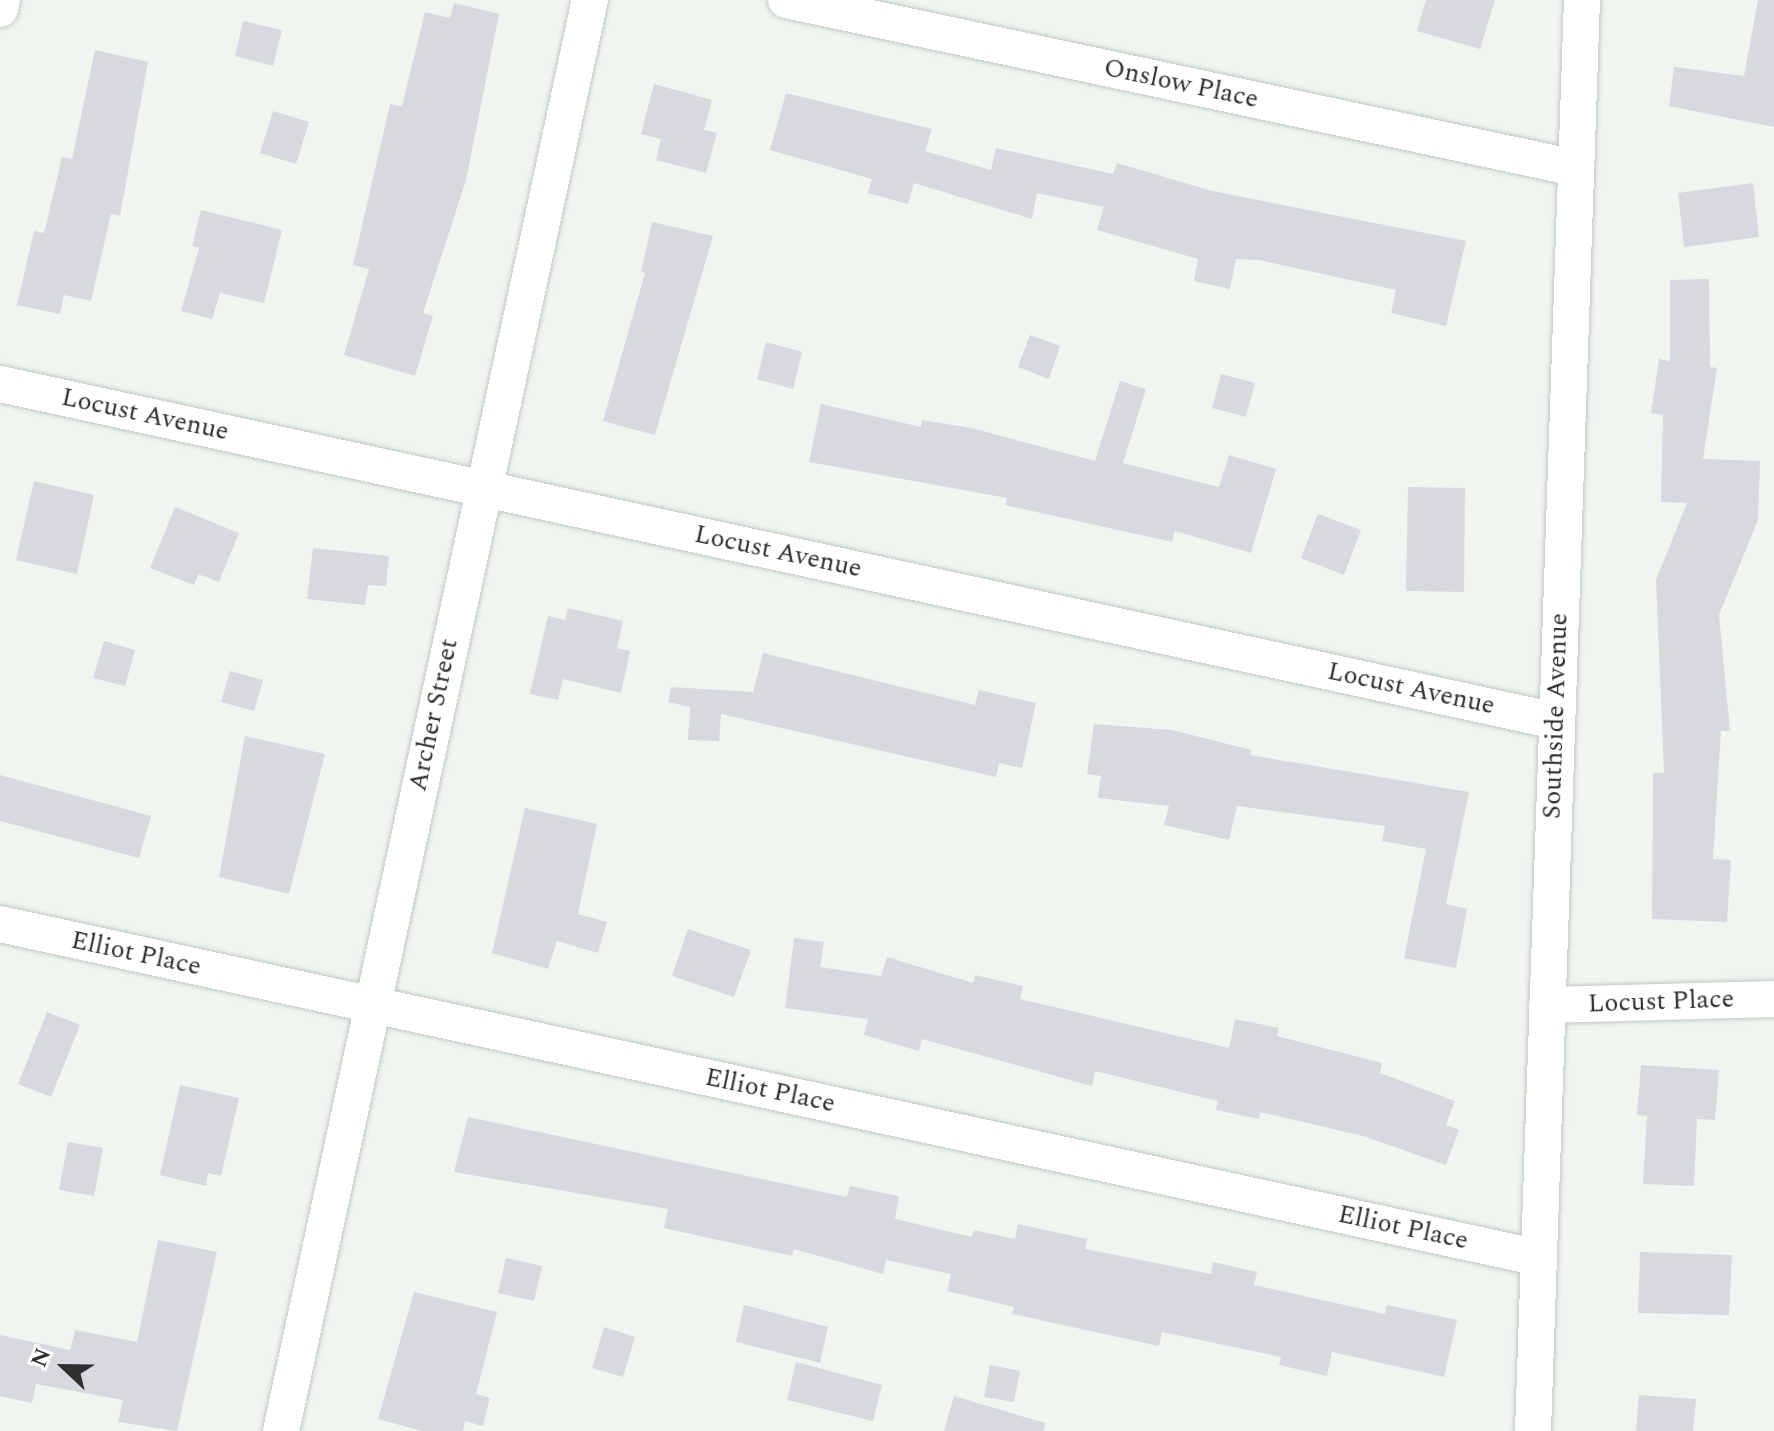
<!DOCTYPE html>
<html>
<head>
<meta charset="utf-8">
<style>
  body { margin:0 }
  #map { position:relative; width:1774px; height:1431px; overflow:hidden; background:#eff6f0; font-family:Spectral,serif }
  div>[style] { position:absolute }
  .building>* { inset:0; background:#d8d8df }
  .roads { filter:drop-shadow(0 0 2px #c2c8c3) drop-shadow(0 0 2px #c2c8c3) }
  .street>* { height:36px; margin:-18px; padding:0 18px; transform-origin:18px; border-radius:18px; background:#fff }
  span { translate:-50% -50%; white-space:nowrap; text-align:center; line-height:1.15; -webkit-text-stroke:7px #fff; paint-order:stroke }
  .street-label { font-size:26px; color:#2d302e }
  .north { position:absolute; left:24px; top:1327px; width:80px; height:80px; -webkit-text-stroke:6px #fff; paint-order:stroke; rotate:292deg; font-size:22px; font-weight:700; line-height:32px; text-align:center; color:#2d302e }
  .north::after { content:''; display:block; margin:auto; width:28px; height:36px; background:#2d302e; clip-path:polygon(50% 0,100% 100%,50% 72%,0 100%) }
</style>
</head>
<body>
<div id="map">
  <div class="building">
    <div style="clip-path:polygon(1426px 0,1495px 0,1480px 49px,1417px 31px)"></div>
    <div style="clip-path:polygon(1758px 0,1774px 0,1774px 127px,1669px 106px,1674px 67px,1744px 76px)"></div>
    <div style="clip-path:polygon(454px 3px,499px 14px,466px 180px,423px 313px,433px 316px,415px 376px,344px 355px,369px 269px,353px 265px,390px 104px,402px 106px,425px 12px,450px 18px)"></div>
    <div style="clip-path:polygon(243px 21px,282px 30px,273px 66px,235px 56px)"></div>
    <div style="clip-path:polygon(95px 50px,148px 62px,120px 216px,111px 214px,91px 301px,64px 295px,60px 314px,17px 305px,34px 231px,44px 233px,62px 157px,72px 159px)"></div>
    <div style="clip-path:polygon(654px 84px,712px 100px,704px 130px,717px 133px,706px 173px,656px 160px,661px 139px,641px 134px)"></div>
    <div style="clip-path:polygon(786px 93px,932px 129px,925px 151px,991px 170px,996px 148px,1113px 174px,1117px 163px,1212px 191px,1466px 241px,1446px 326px,1391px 313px,1396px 290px,1259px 260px,1236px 259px,1230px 289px,1194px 281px,1198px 259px,1097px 230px,1104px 207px,1037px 193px,1032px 219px,914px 183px,908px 204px,868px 193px,872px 179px,770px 150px)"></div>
    <div style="clip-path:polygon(273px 111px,309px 122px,296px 164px,260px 153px)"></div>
    <div style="clip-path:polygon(1753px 183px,1759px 237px,1684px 247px,1678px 193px)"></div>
    <div style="clip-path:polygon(201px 210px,282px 230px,264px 303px,220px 293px,212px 319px,181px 311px,199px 248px,192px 246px)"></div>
    <div style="clip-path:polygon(652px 222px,713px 236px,655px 435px,603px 421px,645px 273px,641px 272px)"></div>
    <div style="clip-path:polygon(1709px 279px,1710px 367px,1717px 368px,1703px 459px,1760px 461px,1758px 520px,1719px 615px,1730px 731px,1721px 731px,1713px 859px,1731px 860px,1727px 922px,1652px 919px,1653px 773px,1664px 773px,1656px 580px,1687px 503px,1661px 502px,1663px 415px,1651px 413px,1659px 359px,1670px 361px,1670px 280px)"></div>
    <div style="clip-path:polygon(1030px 335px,1060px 346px,1049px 379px,1018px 367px)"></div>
    <div style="clip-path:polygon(766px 342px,802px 352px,793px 389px,757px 379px)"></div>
    <div style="clip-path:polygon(1221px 374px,1255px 383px,1246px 417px,1212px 408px)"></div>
    <div style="clip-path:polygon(1120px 381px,1146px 389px,1123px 463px,1219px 487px,1229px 455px,1276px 469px,1251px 553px,1175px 531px,1172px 542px,1005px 505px,1007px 498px,809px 462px,821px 404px,921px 427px,922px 420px,971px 428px,1095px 461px)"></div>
    <div style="clip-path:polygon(34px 481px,94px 495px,77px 574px,16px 560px)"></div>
    <div style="clip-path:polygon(1408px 487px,1465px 488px,1464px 592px,1406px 591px)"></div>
    <div style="clip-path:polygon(175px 507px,239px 533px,219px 582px,198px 574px,194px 585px,150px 568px)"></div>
    <div style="clip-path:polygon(1318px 514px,1361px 530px,1344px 575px,1301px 558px)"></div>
    <div style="clip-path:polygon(313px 548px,389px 556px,386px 586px,368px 585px,365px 605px,307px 599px)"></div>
    <div style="clip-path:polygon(568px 608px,623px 621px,617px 648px,630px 651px,621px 693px,563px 679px,558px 700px,530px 694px,548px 616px,565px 620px)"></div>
    <div style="clip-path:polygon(104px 641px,135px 650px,125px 686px,93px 678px)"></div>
    <div style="clip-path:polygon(763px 653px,975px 705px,979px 690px,1036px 703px,1022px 768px,999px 763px,996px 777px,721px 714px,719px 741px,688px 740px,690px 707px,668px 702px,671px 687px,753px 692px)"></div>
    <div style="clip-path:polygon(230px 671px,263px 680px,254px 711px,221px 702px)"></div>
    <div style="clip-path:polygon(1094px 724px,1172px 730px,1251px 750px,1250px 755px,1469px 792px,1446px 904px,1467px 909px,1456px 968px,1404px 958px,1426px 849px,1382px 841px,1385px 826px,1237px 806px,1229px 840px,1164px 825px,1169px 806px,1098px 798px,1101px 776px,1087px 774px)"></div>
    <div style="clip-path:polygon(245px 736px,325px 754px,289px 894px,219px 877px)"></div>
    <div style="clip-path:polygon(0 775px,151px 816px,139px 858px,0 821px)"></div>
    <div style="clip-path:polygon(525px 808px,597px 824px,578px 914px,607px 922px,598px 953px,557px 941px,548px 969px,492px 953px)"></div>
    <div style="clip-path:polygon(688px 929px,751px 950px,734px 997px,672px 976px)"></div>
    <div style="clip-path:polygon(794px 938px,824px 942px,820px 967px,881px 976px,887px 957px,973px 983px,975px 975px,1023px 986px,1020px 999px,1229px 1048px,1235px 1019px,1279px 1028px,1277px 1036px,1382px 1063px,1380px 1073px,1455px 1101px,1446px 1125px,1459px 1130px,1446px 1165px,1363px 1136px,1260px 1112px,1259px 1119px,1216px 1110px,1218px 1101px,1095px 1071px,1092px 1086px,922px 1039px,919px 1051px,864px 1035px,868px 1019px,785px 1008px)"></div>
    <div style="clip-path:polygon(47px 1012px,80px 1025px,51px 1097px,18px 1084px)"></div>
    <div style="clip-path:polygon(1641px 1065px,1719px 1070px,1715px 1120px,1697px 1119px,1694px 1186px,1643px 1184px,1647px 1116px,1637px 1115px)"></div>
    <div style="clip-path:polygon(180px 1085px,239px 1098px,221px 1176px,208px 1173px,206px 1186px,160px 1175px)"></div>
    <div style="clip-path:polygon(468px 1117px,847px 1197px,850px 1186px,899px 1196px,895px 1219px,972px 1237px,974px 1230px,1015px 1239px,1018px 1224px,1087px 1239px,1085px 1249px,1211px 1274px,1213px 1262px,1257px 1272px,1254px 1285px,1385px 1314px,1387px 1305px,1457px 1320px,1444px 1377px,1332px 1352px,1327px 1376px,1279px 1365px,1281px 1357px,1162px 1332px,1159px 1346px,1012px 1314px,1014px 1307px,947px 1291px,951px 1274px,886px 1260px,883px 1274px,794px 1249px,792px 1256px,664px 1228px,668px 1209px,454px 1172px)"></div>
    <div style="clip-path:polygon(68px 1142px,103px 1148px,94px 1196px,59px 1190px)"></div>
    <div style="clip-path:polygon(158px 1240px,217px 1252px,177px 1431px,118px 1422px,123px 1400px,36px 1384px,32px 1403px,0 1396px,0 1335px,70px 1350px,75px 1330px,137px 1342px)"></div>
    <div style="clip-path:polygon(1640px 1252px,1732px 1255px,1729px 1315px,1638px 1313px)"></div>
    <div style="clip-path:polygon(506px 1258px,542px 1266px,534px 1301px,498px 1293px)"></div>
    <div style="clip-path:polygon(414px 1292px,497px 1312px,476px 1394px,490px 1398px,483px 1426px,465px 1421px,463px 1431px,422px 1431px,378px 1419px)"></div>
    <div style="clip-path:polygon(744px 1305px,828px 1327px,820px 1363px,736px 1342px)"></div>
    <div style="clip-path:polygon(604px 1327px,635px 1337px,623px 1377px,592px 1368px)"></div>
    <div style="clip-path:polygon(796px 1362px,882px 1385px,873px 1421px,787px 1400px)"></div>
    <div style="clip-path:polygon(990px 1365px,1020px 1371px,1014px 1402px,984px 1397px)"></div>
    <div style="clip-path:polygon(1639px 1395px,1696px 1399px,1693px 1431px,1636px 1431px)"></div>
    <div style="clip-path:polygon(954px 1396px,1045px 1423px,1044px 1431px,944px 1431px)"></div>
  </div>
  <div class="roads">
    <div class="street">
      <div style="left:786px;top:0;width:808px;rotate:12.01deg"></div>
      <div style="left:0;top:9px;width:9px;rotate:-77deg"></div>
      <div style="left:0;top:384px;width:1592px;rotate:12.22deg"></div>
      <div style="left:0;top:924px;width:1575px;rotate:12.24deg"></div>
      <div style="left:1547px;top:1005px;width:227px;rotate:-1.5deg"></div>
      <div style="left:281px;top:1431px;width:1464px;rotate:-77.82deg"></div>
      <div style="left:1533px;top:1431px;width:1432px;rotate:-88.04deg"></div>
    </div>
  </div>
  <div class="street-label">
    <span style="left:1181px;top:84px;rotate:12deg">Onslow Place</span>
    <span style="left:145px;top:415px;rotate:12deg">Locust Avenue</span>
    <span style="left:778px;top:552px;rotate:12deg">Locust Avenue</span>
    <span style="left:1411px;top:689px;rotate:12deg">Locust Avenue</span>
    <span style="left:434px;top:715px;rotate:-78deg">Archer Street</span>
    <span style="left:1556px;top:716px;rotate:-88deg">Southside Avenue</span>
    <span style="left:136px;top:954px;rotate:12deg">Elliot Place</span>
    <span style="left:1661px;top:1002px;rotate:-2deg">Locust Place</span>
    <span style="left:770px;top:1091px;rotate:12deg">Elliot Place</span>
    <span style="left:1403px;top:1228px;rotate:12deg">Elliot Place</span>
  </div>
  <div class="north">N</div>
</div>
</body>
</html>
